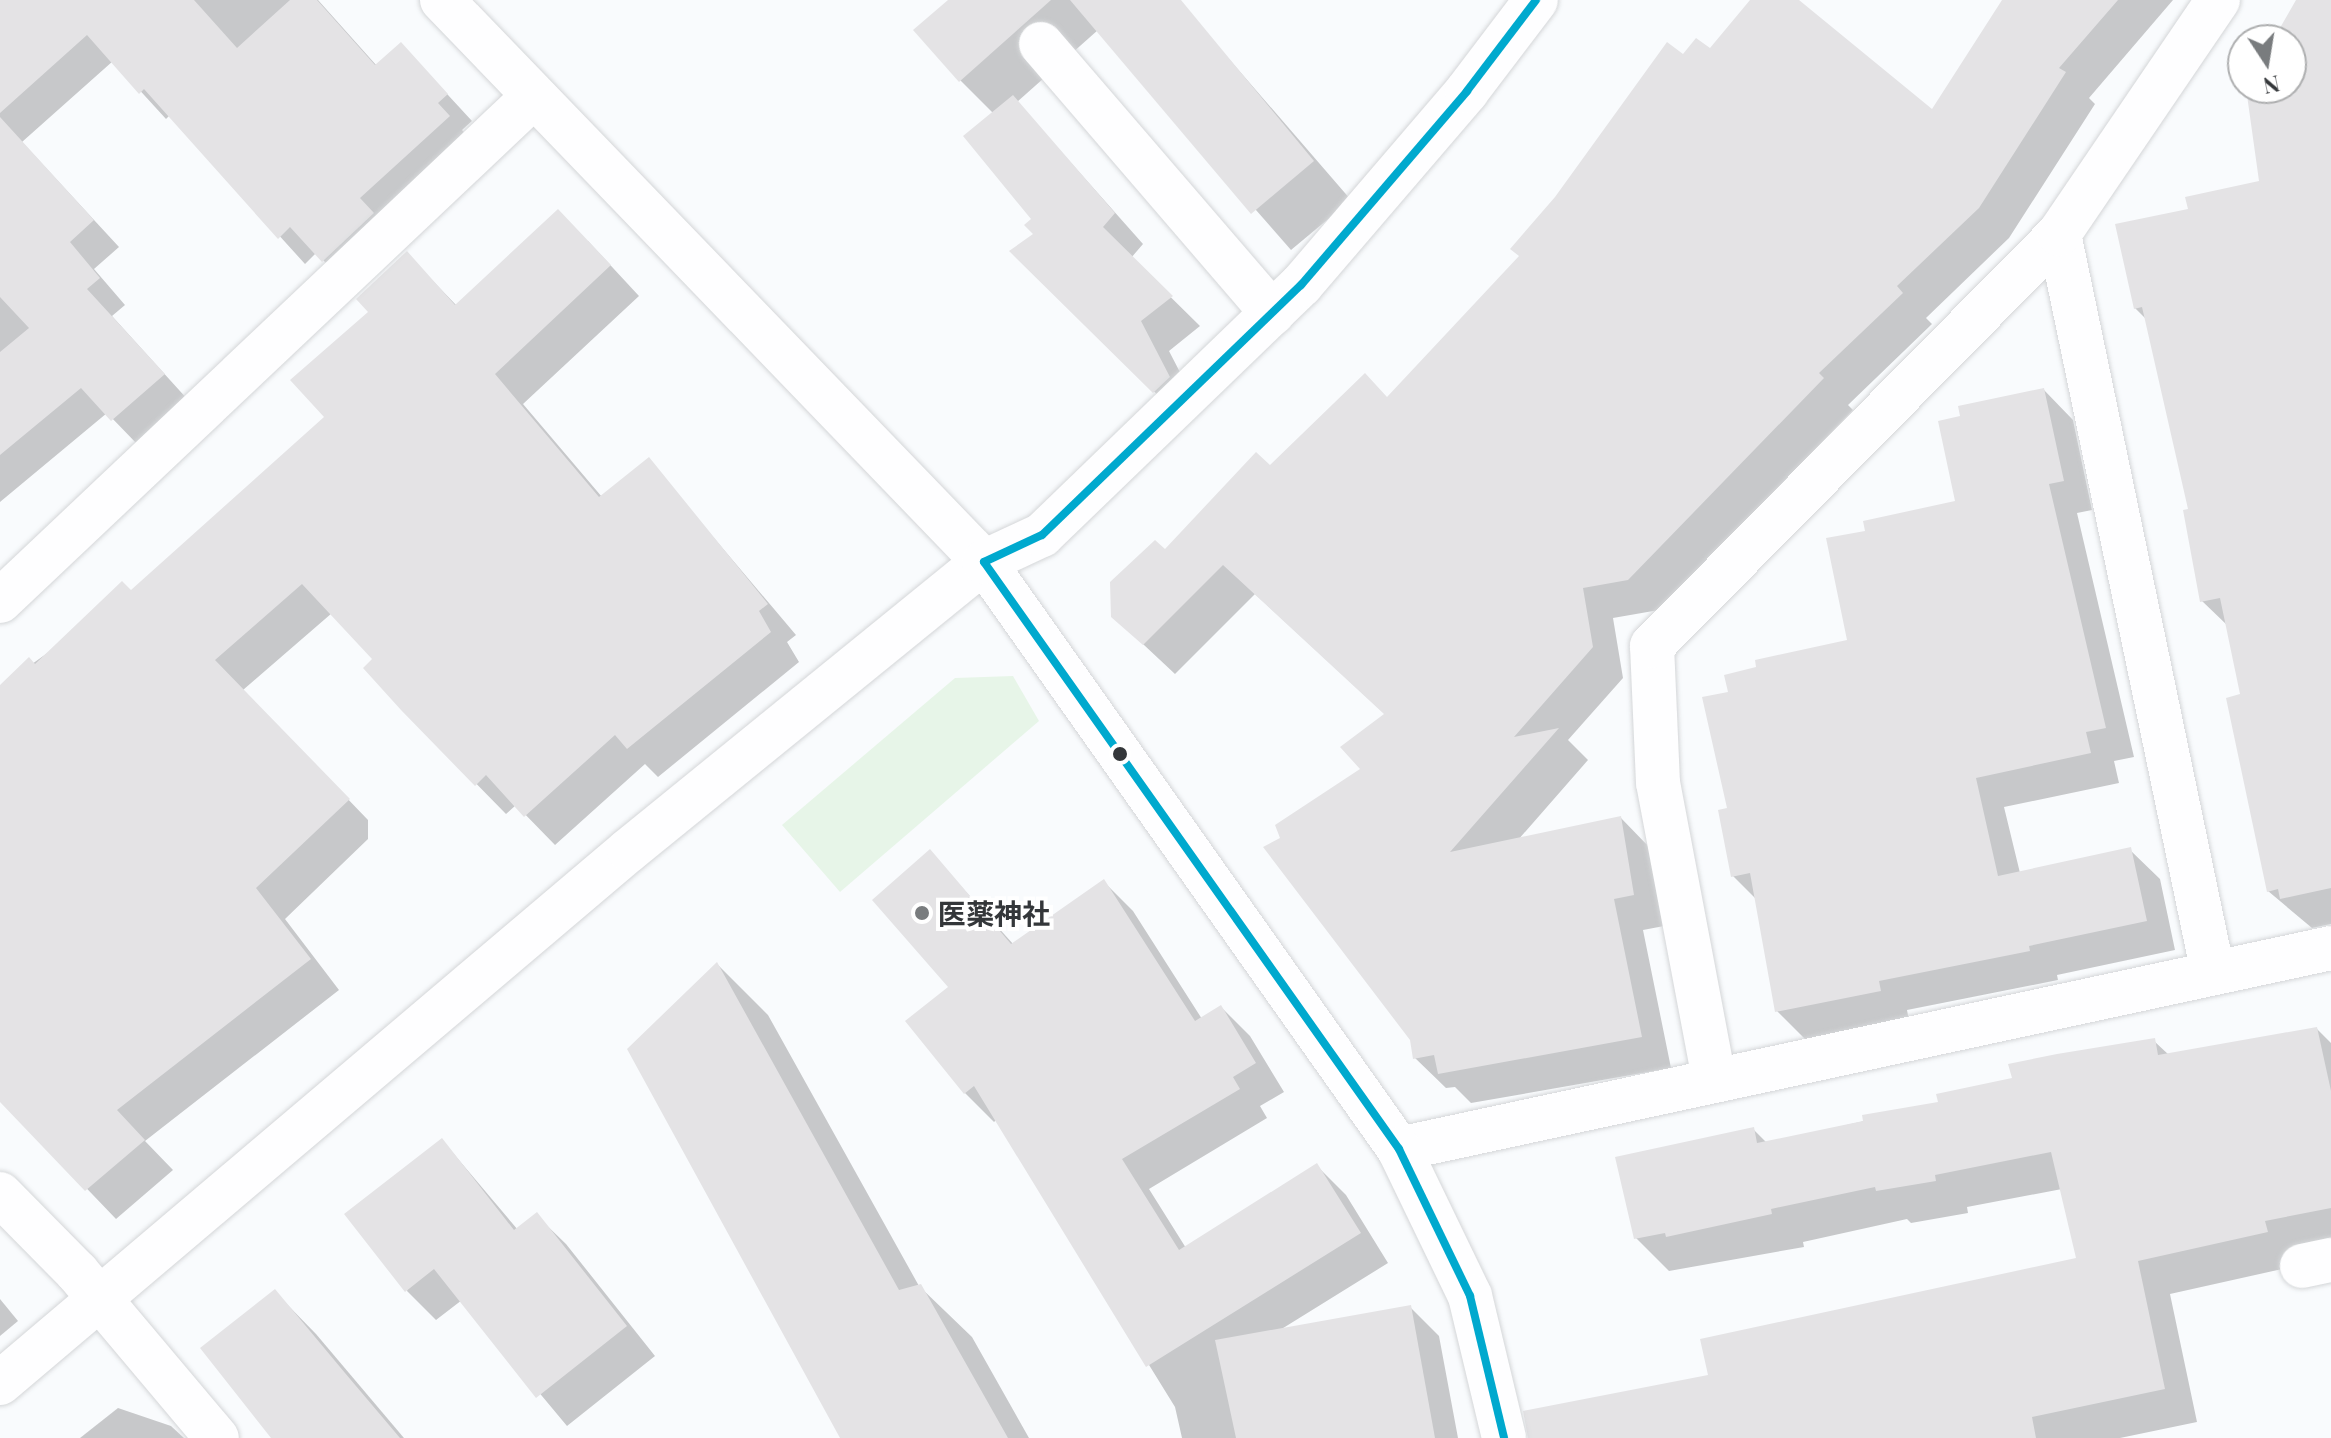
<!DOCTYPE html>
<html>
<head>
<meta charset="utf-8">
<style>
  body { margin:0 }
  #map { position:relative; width:2331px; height:1438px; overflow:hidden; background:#f9fbfd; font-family:"Playfair Display","Noto Sans JP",serif }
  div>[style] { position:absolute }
  .green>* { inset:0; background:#e7f5e8 }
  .shadow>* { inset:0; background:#0003 }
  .building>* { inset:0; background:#e4e3e5 }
  .roads { filter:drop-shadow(0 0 2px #d4d6d8) drop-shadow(0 0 2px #d4d6d8) }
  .minor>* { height:44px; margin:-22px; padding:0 22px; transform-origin:22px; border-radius:22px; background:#fefeff }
  .tertiary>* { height:44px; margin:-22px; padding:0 22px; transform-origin:22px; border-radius:22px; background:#fefeff }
  .bus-1>* { height:8px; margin:-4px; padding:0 4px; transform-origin:4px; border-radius:4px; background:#00a9ce }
  .dots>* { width:22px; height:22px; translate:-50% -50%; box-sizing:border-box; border:4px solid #fff; border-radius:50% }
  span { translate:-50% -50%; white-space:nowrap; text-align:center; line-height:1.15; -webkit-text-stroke:8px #fff; paint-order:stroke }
  .poi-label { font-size:28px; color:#34373a; font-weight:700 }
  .left { translate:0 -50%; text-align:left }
  .north { position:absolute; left:2227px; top:24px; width:80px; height:80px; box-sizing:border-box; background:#fff; border:2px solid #aeafb0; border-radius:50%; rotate:168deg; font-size:22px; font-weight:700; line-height:32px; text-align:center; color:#34373a }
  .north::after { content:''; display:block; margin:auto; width:28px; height:36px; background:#797c7e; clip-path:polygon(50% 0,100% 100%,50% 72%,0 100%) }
</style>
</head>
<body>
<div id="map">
  <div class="green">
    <div style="clip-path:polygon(1013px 676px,1039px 721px,840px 892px,782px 825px,955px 678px)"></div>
  </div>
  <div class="shadow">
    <div style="clip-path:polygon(0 0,318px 0,377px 66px,401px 44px,472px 121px,462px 130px,474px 143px,349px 286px,316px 253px,305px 264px,170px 115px,166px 119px,113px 61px,22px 142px,119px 247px,94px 269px,125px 305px,112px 316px,189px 401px,139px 446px,107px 413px,0 502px)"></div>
    <div style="clip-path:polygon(951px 0,1178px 0,1351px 200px,1291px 250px,1098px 30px,1017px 102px,1143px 244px,1131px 258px,1200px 326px,1169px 351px,1198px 407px,1184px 421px,1012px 251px,1036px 234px,1034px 219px,994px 114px,960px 80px)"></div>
    <div style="clip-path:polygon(1753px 0,1796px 0,1933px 112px,2005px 0,2173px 0,2089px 98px,2095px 104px,2009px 238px,1926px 318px,1932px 324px,1848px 405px,1853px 410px,1659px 610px,1613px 618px,1623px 678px,1568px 740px,1588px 760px,1518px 840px,1621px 818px,1651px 849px,1664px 926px,1643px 930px,1671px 1068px,1471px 1103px,1455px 1087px,1446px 1088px,1415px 1058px,1363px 769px,1386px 715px,1255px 594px,1175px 674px,1113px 616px,1165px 552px,1270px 468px,1388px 399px,1521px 257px,1684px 57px,1710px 51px)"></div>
    <div style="clip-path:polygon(2298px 0,2331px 0,2331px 924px,2312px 928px,2268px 891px,2243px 696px,2228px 626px,2202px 601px,2190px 510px,2147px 320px,2135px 308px,2190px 210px,2261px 183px,2248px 88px,2291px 88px,2291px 40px,2275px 40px)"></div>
    <div style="clip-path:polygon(588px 241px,639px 296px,523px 404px,602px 497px,648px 460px,796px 635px,787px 642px,799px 662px,658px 777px,645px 764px,555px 845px,516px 805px,506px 814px,403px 709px,375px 659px,332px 613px,243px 690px,368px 820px,368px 839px,285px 919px,339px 990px,145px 1141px,173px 1170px,116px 1219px,0 1098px,0 687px,131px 593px,327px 417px,370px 312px,407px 254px,457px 306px)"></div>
    <div style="clip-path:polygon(2044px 390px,2073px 420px,2092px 510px,2077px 513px,2134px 757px,2114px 761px,2119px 783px,2004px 807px,2020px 873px,2130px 850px,2160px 879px,2175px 950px,2057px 975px,2058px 980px,1907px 1010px,1909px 1021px,1807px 1041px,1777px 1011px,1757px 900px,1733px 876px,1730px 693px,1850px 642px,1867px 532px,1958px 503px)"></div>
    <div style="clip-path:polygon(930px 852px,1014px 945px,1104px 882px,1133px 911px,1202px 1019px,1221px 1007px,1250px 1036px,1284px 1092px,1260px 1106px,1267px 1118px,1149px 1189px,1186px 1248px,1317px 1166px,1346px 1195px,1388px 1263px,1280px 1330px,1410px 1307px,1439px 1336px,1458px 1438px,1182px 1438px,1175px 1407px,997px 1119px,994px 1122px,965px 1093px,908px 1022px,951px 988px)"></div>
    <div style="clip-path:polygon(717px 964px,768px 1015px,919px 1286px,972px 1337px,1029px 1438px,842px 1438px)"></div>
    <div style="clip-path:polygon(2317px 1029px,2331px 1043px,2331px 1247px,2300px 1265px,2170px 1294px,2197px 1422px,2120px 1438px,1579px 1438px,1710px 1376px,2078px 1259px,2062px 1189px,1967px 1207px,1968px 1213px,1911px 1223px,1907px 1219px,1803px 1242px,1804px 1247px,1669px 1271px,1636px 1238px,1753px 1129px,1767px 1143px,1940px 1104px,2154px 1041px,2169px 1055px)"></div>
    <div style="clip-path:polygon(442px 1140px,518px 1230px,536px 1215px,566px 1244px,655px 1356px,567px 1426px,462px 1300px,436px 1320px,407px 1291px)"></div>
    <div style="clip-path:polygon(275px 1292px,316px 1334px,404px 1438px,274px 1438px)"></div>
    <div style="clip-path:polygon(0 1299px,18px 1321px,0 1336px)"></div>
    <div style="clip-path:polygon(118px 1408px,171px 1426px,184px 1438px,80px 1438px)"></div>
  </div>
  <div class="building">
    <div style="clip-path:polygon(0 0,194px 0,237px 48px,290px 0,317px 0,375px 65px,401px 42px,448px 94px,438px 103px,450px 116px,360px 198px,374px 213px,322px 262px,290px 227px,278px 239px,144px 89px,139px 94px,87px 35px,0 113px)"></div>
    <div style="clip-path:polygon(948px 0,1051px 0,959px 82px,913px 30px)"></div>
    <div style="clip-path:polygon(1070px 0,1181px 0,1314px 161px,1251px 214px)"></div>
    <div style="clip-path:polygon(1750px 0,1799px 0,1932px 109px,2002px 0,2118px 0,2059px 68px,2066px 72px,1979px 208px,1897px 286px,1903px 293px,1819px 373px,1824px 378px,1628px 580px,1583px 588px,1593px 647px,1514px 737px,1559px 728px,1450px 852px,1621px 816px,1634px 895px,1614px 899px,1642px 1037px,1438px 1074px,1434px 1055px,1413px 1059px,1410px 1040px,1263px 847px,1280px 838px,1275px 825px,1360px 769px,1340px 747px,1384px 714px,1223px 565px,1143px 645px,1111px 617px,1110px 582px,1155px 540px,1165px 549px,1256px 452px,1270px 465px,1365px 373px,1387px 397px,1519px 256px,1510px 249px,1555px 197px,1667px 42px,1683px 54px,1696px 38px,1710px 48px)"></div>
    <div style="clip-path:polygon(2296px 0,2331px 0,2331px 888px,2280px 899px,2278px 889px,2267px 892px,2226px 698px,2240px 694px,2220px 598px,2200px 602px,2183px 510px,2188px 509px,2142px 307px,2134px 309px,2115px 224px,2188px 209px,2185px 197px,2259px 181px,2246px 88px,2291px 88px,2291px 40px,2273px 40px)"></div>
    <div style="clip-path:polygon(1013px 95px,1115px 213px,1103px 227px,1173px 296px,1141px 321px,1170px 377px,1153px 393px,1009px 251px,1033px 234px,1024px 225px,1031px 219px,963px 136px)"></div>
    <div style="clip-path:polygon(0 117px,94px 220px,70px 242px,100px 278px,87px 289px,165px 374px,111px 421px,81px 388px,0 455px,0 352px,29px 328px,0 297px)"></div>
    <div style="clip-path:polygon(558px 209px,611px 265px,495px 374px,599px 497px,649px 457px,768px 604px,759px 611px,771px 632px,627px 749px,615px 735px,524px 817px,486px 775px,475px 786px,401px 710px,363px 668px,372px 659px,302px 584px,215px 660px,350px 799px,256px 888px,311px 959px,117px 1110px,145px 1140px,85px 1191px,0 1102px,0 685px,29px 657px,35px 664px,122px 581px,131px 590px,324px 417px,290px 380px,368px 312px,356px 299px,407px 251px,455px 305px)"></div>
    <div style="clip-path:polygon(2044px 388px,2064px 481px,2049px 484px,2106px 728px,2086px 732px,2091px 753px,1976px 778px,1998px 876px,2131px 847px,2147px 921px,2029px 946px,2030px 951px,1879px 981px,1881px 991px,1775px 1012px,1750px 873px,1731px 877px,1718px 810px,1727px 808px,1702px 697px,1728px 692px,1724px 675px,1756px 667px,1755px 660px,1847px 640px,1826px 538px,1865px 531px,1863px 521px,1955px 501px,1938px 421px,1960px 416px,1958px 406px)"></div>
    <div style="clip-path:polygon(930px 849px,1011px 944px,1104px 879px,1195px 1021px,1221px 1005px,1256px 1063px,1233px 1077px,1240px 1089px,1122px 1159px,1179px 1250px,1317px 1163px,1361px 1233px,1146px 1367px,974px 1086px,964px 1094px,905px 1021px,948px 987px,872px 900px)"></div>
    <div style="clip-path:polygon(717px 962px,899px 1290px,921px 1284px,1008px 1438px,840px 1438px,627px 1049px)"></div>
    <div style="clip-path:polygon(2317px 1027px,2331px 1091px,2331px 1208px,2265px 1221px,2268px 1232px,2138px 1261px,2165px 1389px,2032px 1417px,2036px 1438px,1528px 1438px,1523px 1411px,1708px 1375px,1700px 1339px,2076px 1258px,2051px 1152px,1935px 1175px,1936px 1181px,1876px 1191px,1875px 1187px,1771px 1209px,1772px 1214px,1666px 1237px,1665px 1233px,1634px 1239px,1615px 1157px,1754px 1127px,1757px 1143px,1863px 1121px,1862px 1115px,1938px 1102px,1936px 1094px,2012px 1078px,2008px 1064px,2057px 1054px,2155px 1038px,2158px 1055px)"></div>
    <div style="clip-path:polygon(442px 1138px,514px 1230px,537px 1212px,627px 1326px,536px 1398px,434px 1269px,405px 1292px,344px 1214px)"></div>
    <div style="clip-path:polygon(275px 1289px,345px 1373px,400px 1438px,271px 1438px,200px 1348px)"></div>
    <div style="clip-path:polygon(1411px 1305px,1435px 1438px,1236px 1438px,1215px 1340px)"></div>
  </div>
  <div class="roads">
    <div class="minor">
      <div style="left:442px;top:0;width:781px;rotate:46.04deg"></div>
      <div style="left:1041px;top:44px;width:355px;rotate:49.3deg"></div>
      <div style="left:2059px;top:234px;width:755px;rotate:78.23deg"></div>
      <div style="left:0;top:601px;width:732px;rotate:-43.4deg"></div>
      <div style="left:1714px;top:1079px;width:301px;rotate:-100.7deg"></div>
      <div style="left:1658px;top:783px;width:137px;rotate:-92.5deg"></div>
      <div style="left:1652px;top:646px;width:579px;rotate:-45.35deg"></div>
      <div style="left:2059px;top:234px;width:283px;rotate:-55.8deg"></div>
      <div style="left:1399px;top:1149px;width:953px;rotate:-12.17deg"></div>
      <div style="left:0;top:1194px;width:110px;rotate:45.4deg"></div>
      <div style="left:77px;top:1272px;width:217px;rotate:49.9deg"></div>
      <div style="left:2302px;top:1266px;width:30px;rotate:-12deg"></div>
    </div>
    <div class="tertiary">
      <div style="left:984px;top:562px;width:719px;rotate:54.74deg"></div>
      <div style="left:1399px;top:1149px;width:163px;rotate:64.2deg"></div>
      <div style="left:1470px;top:1296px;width:146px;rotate:76.5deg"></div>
      <div style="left:0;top:1383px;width:824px;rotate:-40.28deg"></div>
      <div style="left:629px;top:850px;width:457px;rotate:-39.1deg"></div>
      <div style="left:984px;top:562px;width:64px;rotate:-25deg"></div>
      <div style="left:1042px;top:535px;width:360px;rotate:-44deg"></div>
      <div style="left:1301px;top:285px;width:255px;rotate:-49.4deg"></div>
      <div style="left:1467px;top:91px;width:114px;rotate:-52.8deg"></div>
    </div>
  </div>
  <div class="bus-1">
    <div style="left:984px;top:562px;width:719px;rotate:54.74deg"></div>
    <div style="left:1399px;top:1149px;width:163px;rotate:64.2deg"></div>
    <div style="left:1470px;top:1296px;width:146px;rotate:76.5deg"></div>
    <div style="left:984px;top:562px;width:64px;rotate:-25deg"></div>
    <div style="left:1042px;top:535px;width:360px;rotate:-44deg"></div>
    <div style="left:1301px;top:285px;width:255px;rotate:-49.4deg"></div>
    <div style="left:1467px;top:91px;width:114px;rotate:-52.8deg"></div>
  </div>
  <div class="dots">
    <div style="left:1120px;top:754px;background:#34373a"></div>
    <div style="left:922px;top:913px;background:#797c7e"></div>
  </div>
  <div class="poi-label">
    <span class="left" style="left:938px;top:913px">医薬神社</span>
  </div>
  <div class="north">N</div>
</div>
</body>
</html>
